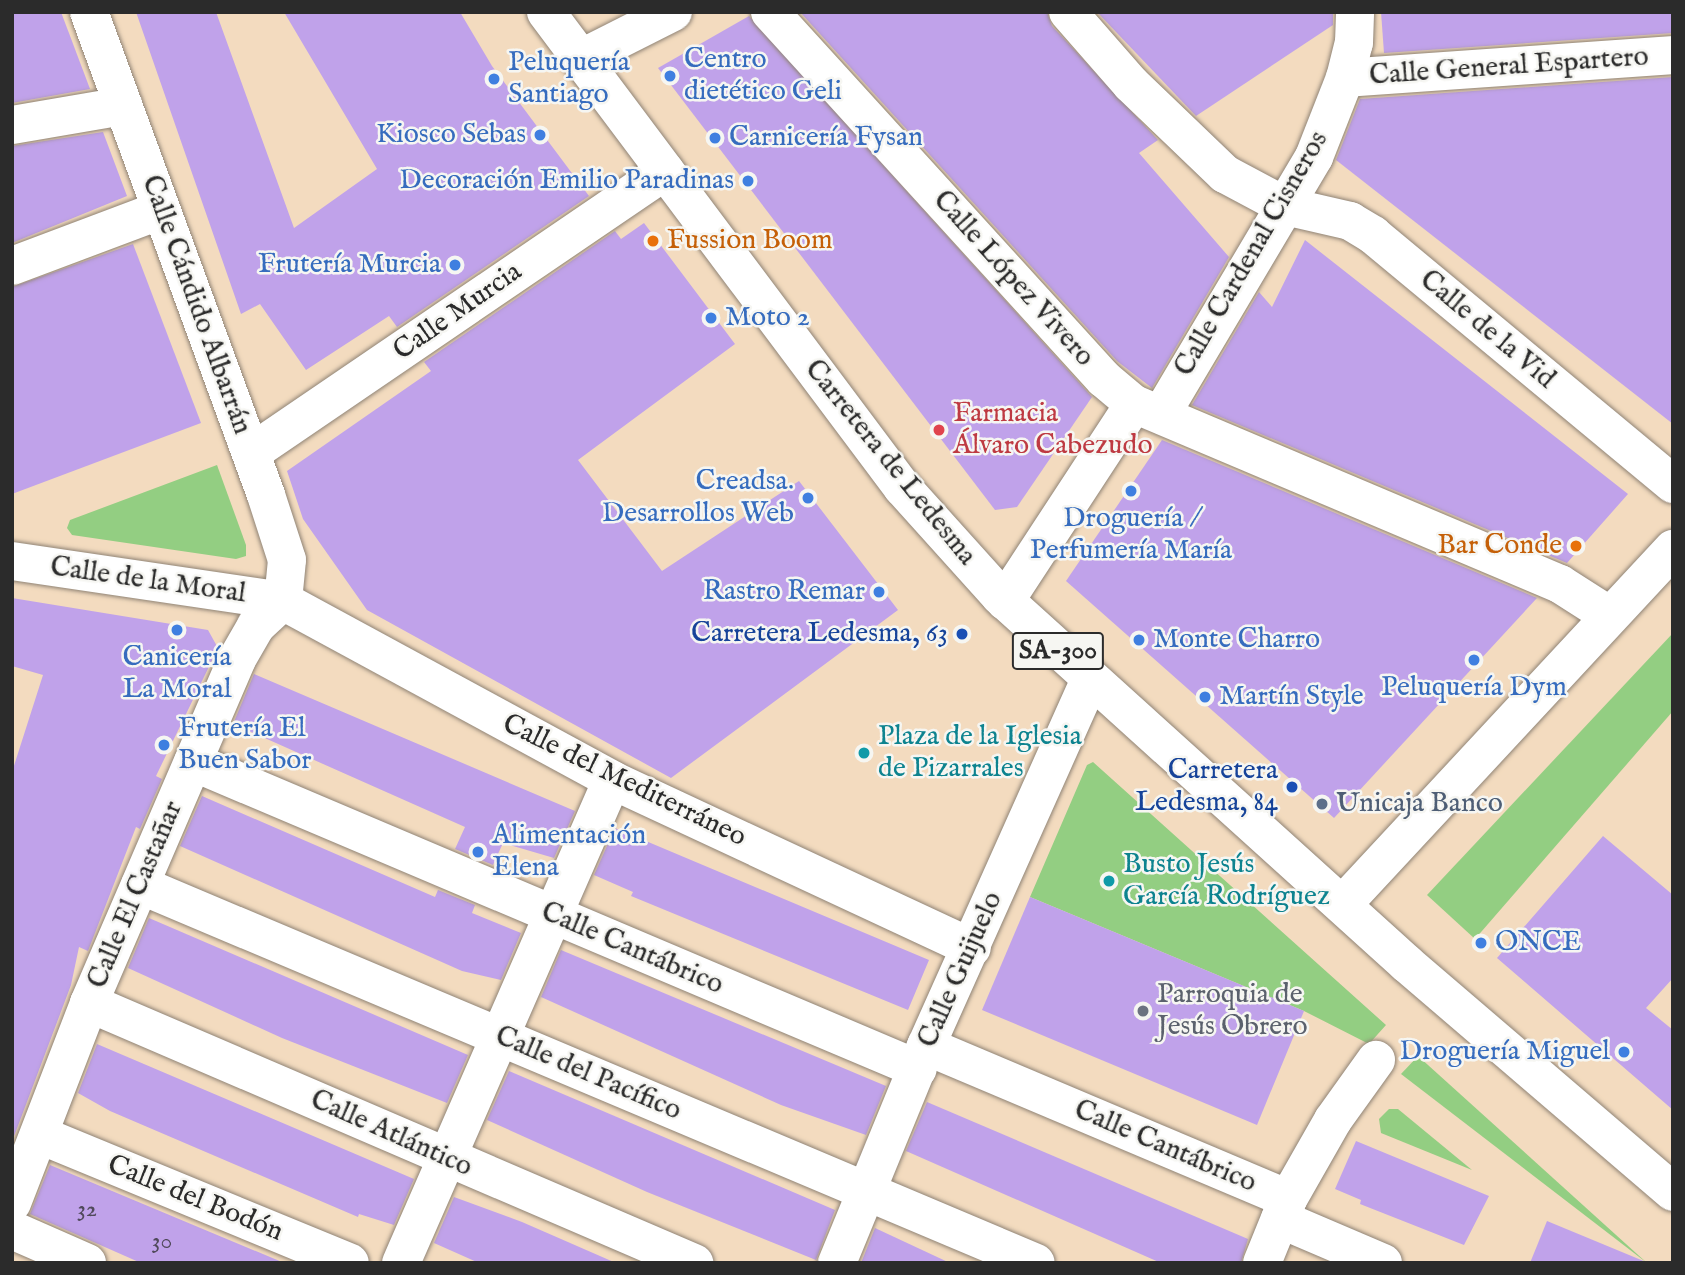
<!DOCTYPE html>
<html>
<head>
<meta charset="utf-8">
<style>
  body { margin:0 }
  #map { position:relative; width:1685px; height:1275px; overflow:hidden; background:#f3dbbf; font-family:"IM FELL English",serif }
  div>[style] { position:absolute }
  .green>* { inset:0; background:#93ce82 }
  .building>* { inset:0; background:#c0a2ea }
  .roads { filter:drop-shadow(0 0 2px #8f8375) drop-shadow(0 0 2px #8f8375) }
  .pedestrian>* { height:38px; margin:-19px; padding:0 19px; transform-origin:19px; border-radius:19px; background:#fff }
  .minor>* { height:38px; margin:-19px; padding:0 19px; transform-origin:19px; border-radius:19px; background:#fff }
  .trunk>* { height:38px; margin:-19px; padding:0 19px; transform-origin:19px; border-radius:19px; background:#fff }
  .dots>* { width:19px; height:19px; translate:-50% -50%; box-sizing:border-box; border:4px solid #f6f6f2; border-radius:50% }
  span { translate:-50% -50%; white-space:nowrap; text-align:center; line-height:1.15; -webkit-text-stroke:5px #f6f6f2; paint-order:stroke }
  .number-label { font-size:24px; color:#50495b }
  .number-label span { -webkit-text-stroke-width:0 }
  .shield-label span { padding:2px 5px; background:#f6f6f2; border:2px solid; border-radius:5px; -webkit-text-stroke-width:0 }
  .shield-label { font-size:26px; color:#2b2b2b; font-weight:700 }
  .shop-label { font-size:28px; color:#366cbe }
  .left { translate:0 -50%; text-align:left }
  .right { translate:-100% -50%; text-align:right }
  .street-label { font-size:28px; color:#2b2b2b }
  .food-label { font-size:28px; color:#c56008 }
  .health-label { font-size:28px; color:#be3a42 }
  .transit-label { font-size:28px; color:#164399 }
  .culture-label { font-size:28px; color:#0d838f }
  .service-label { font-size:28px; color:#4e5e75 }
  .worship-label { font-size:28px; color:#5b616d }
  .frame { position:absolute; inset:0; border:14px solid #2b2b2b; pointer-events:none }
</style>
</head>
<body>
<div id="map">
  <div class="green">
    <div style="clip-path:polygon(217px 465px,246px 545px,246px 556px,236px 559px,72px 535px,67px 528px,70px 520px)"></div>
    <div style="clip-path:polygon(1673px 633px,1673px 711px,1475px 939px,1427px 895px)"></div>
    <div style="clip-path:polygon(1093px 762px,1386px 1025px,1369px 1044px,1304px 1011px,1030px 897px,1087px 765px)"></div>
    <div style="clip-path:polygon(1418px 1056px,1647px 1263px,1401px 1074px)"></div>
    <div style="clip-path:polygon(1389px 1109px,1398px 1109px,1472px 1170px,1381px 1133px,1379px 1119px)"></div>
  </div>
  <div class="building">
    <div style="clip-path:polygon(12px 12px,61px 12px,90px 89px,12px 103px)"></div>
    <div style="clip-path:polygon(136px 12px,216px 12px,294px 228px,377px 169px,284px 12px,460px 12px,492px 66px,589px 196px,397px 327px,389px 316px,306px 370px,260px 304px,241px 314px)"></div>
    <div style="clip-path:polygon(800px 12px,1047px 12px,1052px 26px,1158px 140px,1139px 153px,1229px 257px,1152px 388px,1117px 361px)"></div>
    <div style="clip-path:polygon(1097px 12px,1333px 12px,1333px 25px,1196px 116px)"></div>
    <div style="clip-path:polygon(1381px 12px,1673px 12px,1673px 33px,1384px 53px)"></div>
    <div style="clip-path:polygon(749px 16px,1092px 397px,1017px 507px,995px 510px,658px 68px)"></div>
    <div style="clip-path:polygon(1673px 77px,1673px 424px,1336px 160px,1360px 99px)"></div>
    <div style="clip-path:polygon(103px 132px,127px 196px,12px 243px,12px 146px)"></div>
    <div style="clip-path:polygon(644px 223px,735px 344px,578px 460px,662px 571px,799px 481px,898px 610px,671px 778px,367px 610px,303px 519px,287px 471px,431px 371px,424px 362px,615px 231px,621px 239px)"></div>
    <div style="clip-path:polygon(1305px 240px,1628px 494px,1567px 563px,1192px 405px,1259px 292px,1272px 307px)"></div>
    <div style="clip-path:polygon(133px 244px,201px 423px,12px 494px,12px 287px)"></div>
    <div style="clip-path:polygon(1162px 440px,1537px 598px,1334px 818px,1066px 581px)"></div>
    <div style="clip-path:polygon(12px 598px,208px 630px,218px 648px,156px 776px,162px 779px,140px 829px,136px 827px,88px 951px,79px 947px,71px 985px,13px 1139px,12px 772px,43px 675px,12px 666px)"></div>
    <div style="clip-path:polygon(254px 674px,575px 811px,554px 858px,503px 843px,493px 865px,455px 849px,465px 827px,233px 724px)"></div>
    <div style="clip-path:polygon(202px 796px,435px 897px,438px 890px,475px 905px,472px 913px,521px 933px,501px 980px,462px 971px,180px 846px)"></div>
    <div style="clip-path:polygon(615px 828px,929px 960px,908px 1010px,631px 896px,633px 892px,594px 875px)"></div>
    <div style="clip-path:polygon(1603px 836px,1673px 895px,1673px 978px,1646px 1008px,1673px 1030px,1673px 1110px,1497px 958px)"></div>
    <div style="clip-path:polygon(1030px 897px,1304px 1011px,1257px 1125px,982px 1010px)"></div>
    <div style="clip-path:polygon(149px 918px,468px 1055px,447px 1103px,282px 1038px,128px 968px)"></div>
    <div style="clip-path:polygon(561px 950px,886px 1086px,866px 1135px,781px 1105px,541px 997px)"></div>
    <div style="clip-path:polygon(97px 1044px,414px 1179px,394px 1225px,359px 1214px,358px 1217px,110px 1111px,78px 1093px)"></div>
    <div style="clip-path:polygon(509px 1071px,835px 1210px,816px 1260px,647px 1192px,487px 1120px)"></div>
    <div style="clip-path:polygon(927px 1102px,1248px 1239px,1241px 1263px,1161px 1263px,906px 1151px)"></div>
    <div style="clip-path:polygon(1356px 1141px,1489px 1196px,1464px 1245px,1360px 1204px,1361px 1200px,1335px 1189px)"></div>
    <div style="clip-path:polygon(50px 1165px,282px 1262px,282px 1263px,141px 1263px,30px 1214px)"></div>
    <div style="clip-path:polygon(454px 1197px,522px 1222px,616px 1263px,479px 1263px,434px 1243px)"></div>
    <div style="clip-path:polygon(1547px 1221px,1646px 1262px,1646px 1263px,1530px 1263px)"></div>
    <div style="clip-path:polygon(875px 1228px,950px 1263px,861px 1263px)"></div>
  </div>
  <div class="roads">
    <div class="pedestrian">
      <div style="left:12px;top:125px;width:113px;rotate:-9.7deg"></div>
      <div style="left:1288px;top:1199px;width:91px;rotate:-60.3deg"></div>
      <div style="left:1333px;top:1120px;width:74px;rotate:-54.4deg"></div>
    </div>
    <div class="minor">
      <div style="left:89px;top:12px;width:514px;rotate:69.87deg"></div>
      <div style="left:266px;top:495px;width:68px;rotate:72.1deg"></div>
      <div style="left:287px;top:560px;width:41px;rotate:95.6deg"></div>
      <div style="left:770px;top:12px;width:496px;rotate:47.7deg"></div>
      <div style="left:1104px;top:379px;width:39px;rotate:40deg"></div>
      <div style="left:1134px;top:404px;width:462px;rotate:22.9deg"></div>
      <div style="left:1560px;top:584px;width:59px;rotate:32.6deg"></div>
      <div style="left:1068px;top:12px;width:96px;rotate:48.8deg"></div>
      <div style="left:1131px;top:84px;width:130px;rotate:43.8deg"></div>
      <div style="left:1225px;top:174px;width:68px;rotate:28.1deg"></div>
      <div style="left:1285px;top:206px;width:67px;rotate:13deg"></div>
      <div style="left:1350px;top:221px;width:27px;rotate:31deg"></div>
      <div style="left:1373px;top:235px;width:390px;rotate:39.7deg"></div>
      <div style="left:580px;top:59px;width:104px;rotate:-26.8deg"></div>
      <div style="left:1345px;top:78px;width:329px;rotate:-4deg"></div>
      <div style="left:12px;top:266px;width:159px;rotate:-20.6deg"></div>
      <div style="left:1162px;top:413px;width:298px;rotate:-59.3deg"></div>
      <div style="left:1314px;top:157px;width:85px;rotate:-68.6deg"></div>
      <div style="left:1345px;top:78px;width:36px;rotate:-76deg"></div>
      <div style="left:1354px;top:43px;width:31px;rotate:-88deg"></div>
      <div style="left:251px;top:453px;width:501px;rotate:-34.26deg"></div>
      <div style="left:12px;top:561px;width:274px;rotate:8.4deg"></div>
      <div style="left:283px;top:601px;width:375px;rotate:28.5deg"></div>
      <div style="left:612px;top:780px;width:397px;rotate:25deg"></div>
      <div style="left:1005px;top:601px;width:235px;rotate:-56.8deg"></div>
      <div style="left:193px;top:762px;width:787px;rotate:22.95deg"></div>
      <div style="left:140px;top:885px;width:972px;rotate:22.87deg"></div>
      <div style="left:1343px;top:904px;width:485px;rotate:-47.1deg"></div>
      <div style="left:89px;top:1003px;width:659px;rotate:23.26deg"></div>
      <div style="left:926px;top:1046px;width:393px;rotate:22.9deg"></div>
      <div style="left:1288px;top:1199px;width:69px;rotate:112.1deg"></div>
      <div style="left:40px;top:1135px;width:335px;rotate:22.4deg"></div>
      <div style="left:12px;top:1203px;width:214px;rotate:-68.9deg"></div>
      <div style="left:89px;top:1003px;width:374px;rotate:-66.7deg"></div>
      <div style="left:237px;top:659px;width:38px;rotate:-60deg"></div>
      <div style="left:256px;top:626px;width:37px;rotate:-43deg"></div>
      <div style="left:1280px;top:1219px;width:112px;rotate:23.1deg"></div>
      <div style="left:12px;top:1230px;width:82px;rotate:23.7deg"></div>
      <div style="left:401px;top:1263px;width:527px;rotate:-66.4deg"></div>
      <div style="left:837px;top:1263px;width:235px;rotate:-67.7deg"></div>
      <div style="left:926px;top:1046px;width:401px;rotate:-65.9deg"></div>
    </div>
    <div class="trunk">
      <div style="left:546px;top:12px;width:594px;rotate:53.15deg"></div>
      <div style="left:902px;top:487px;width:147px;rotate:48deg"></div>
      <div style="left:1000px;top:596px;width:549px;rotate:42.12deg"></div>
      <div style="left:1407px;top:964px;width:350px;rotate:40.6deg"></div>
    </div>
  </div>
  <div class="dots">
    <div style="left:670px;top:76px;background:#3f7fe0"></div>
    <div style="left:494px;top:79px;background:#3f7fe0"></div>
    <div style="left:540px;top:135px;background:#3f7fe0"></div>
    <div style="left:715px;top:138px;background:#3f7fe0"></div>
    <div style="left:748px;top:181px;background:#3f7fe0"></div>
    <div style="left:653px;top:241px;background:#e8710a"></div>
    <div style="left:455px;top:265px;background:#3f7fe0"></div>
    <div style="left:711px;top:318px;background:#3f7fe0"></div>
    <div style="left:939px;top:430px;background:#e0444e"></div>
    <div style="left:1131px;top:491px;background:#3f7fe0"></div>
    <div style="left:808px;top:498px;background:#3f7fe0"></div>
    <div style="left:1576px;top:546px;background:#e8710a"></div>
    <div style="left:879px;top:592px;background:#3f7fe0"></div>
    <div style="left:177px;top:630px;background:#3f7fe0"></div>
    <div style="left:962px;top:634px;background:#1a4fb4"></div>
    <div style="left:1139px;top:640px;background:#3f7fe0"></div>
    <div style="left:1474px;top:660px;background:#3f7fe0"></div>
    <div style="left:1205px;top:697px;background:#3f7fe0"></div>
    <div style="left:164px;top:745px;background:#3f7fe0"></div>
    <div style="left:864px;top:753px;background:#0f9aa8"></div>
    <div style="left:1292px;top:787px;background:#1a4fb4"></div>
    <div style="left:1322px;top:804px;background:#5c6f8a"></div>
    <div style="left:478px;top:852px;background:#3f7fe0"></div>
    <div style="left:1109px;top:881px;background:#0f9aa8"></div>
    <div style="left:1481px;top:943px;background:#3f7fe0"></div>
    <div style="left:1143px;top:1011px;background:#6b7280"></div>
    <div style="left:1624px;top:1052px;background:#3f7fe0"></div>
  </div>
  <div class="number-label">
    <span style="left:87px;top:1210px">32</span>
    <span style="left:162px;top:1242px">30</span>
  </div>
  <div class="shield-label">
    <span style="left:1058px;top:651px">SA-300</span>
  </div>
  <div class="shop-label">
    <span class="left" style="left:684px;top:76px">Centro<br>dietético Geli</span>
    <span class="left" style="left:508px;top:79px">Peluquería<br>Santiago</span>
    <span class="right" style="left:526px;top:135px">Kiosco Sebas</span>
    <span class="left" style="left:729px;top:138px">Carnicería Fysan</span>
    <span class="right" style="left:734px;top:181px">Decoración Emilio Paradinas</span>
    <span class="right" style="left:441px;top:265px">Frutería Murcia</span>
    <span class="left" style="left:725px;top:318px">Moto 2</span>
    <span class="right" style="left:794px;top:498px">Creadsa.<br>Desarrollos Web</span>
    <span style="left:1131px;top:535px">Droguería /<br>Perfumería María</span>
    <span class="right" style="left:865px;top:592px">Rastro Remar</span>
    <span class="left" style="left:1153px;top:640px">Monte Charro</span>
    <span style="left:177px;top:674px">Canicería<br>La Moral</span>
    <span style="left:1474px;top:688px">Peluquería Dym</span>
    <span class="left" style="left:1219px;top:697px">Martín Style</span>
    <span class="left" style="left:178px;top:745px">Frutería El<br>Buen Sabor</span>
    <span class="left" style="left:492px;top:852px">Alimentación<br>Elena</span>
    <span class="left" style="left:1495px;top:943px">ONCE</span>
    <span class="right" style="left:1610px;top:1052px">Droguería Miguel</span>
  </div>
  <div class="street-label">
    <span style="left:1509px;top:67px;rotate:-4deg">Calle General Espartero</span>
    <span style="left:1252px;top:254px;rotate:-60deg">Calle Cardenal Cisneros</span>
    <span style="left:1013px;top:279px;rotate:48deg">Calle López Vivero</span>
    <span style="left:196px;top:305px;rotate:70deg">Calle Cándido Albarrán</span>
    <span style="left:458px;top:312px;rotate:-35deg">Calle Murcia</span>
    <span style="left:1487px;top:330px;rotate:40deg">Calle de la Vid</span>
    <span style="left:890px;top:463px;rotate:51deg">Carretera de Ledesma</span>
    <span style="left:148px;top:581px;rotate:8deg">Calle de la Moral</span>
    <span style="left:624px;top:781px;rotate:26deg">Calle del Mediterráneo</span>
    <span style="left:136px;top:895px;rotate:-67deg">Calle El Castañar</span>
    <span style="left:632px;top:949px;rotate:23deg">Calle Cantábrico</span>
    <span style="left:961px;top:970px;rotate:-66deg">Calle Guijuelo</span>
    <span style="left:588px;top:1074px;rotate:23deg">Calle del Pacífico</span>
    <span style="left:391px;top:1134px;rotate:24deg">Calle Atlántico</span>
    <span style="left:1165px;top:1147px;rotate:23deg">Calle Cantábrico</span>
    <span style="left:195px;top:1199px;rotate:22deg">Calle del Bodón</span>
  </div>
  <div class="food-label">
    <span class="left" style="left:667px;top:241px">Fussion Boom</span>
    <span class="right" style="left:1562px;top:546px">Bar Conde</span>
  </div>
  <div class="health-label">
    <span class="left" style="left:953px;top:430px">Farmacia<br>Álvaro Cabezudo</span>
  </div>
  <div class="transit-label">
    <span class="right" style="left:948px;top:634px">Carretera Ledesma, 63</span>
    <span class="right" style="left:1278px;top:787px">Carretera<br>Ledesma, 84</span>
  </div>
  <div class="culture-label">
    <span class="left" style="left:878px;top:753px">Plaza de la Iglesia<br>de Pizarrales</span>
    <span class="left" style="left:1123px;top:881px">Busto Jesús<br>García Rodríguez</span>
  </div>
  <div class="service-label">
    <span class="left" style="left:1336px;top:804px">Unicaja Banco</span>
  </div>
  <div class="worship-label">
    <span class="left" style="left:1157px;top:1011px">Parroquia de<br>Jesús Obrero</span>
  </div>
  <div class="frame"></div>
</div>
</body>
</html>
